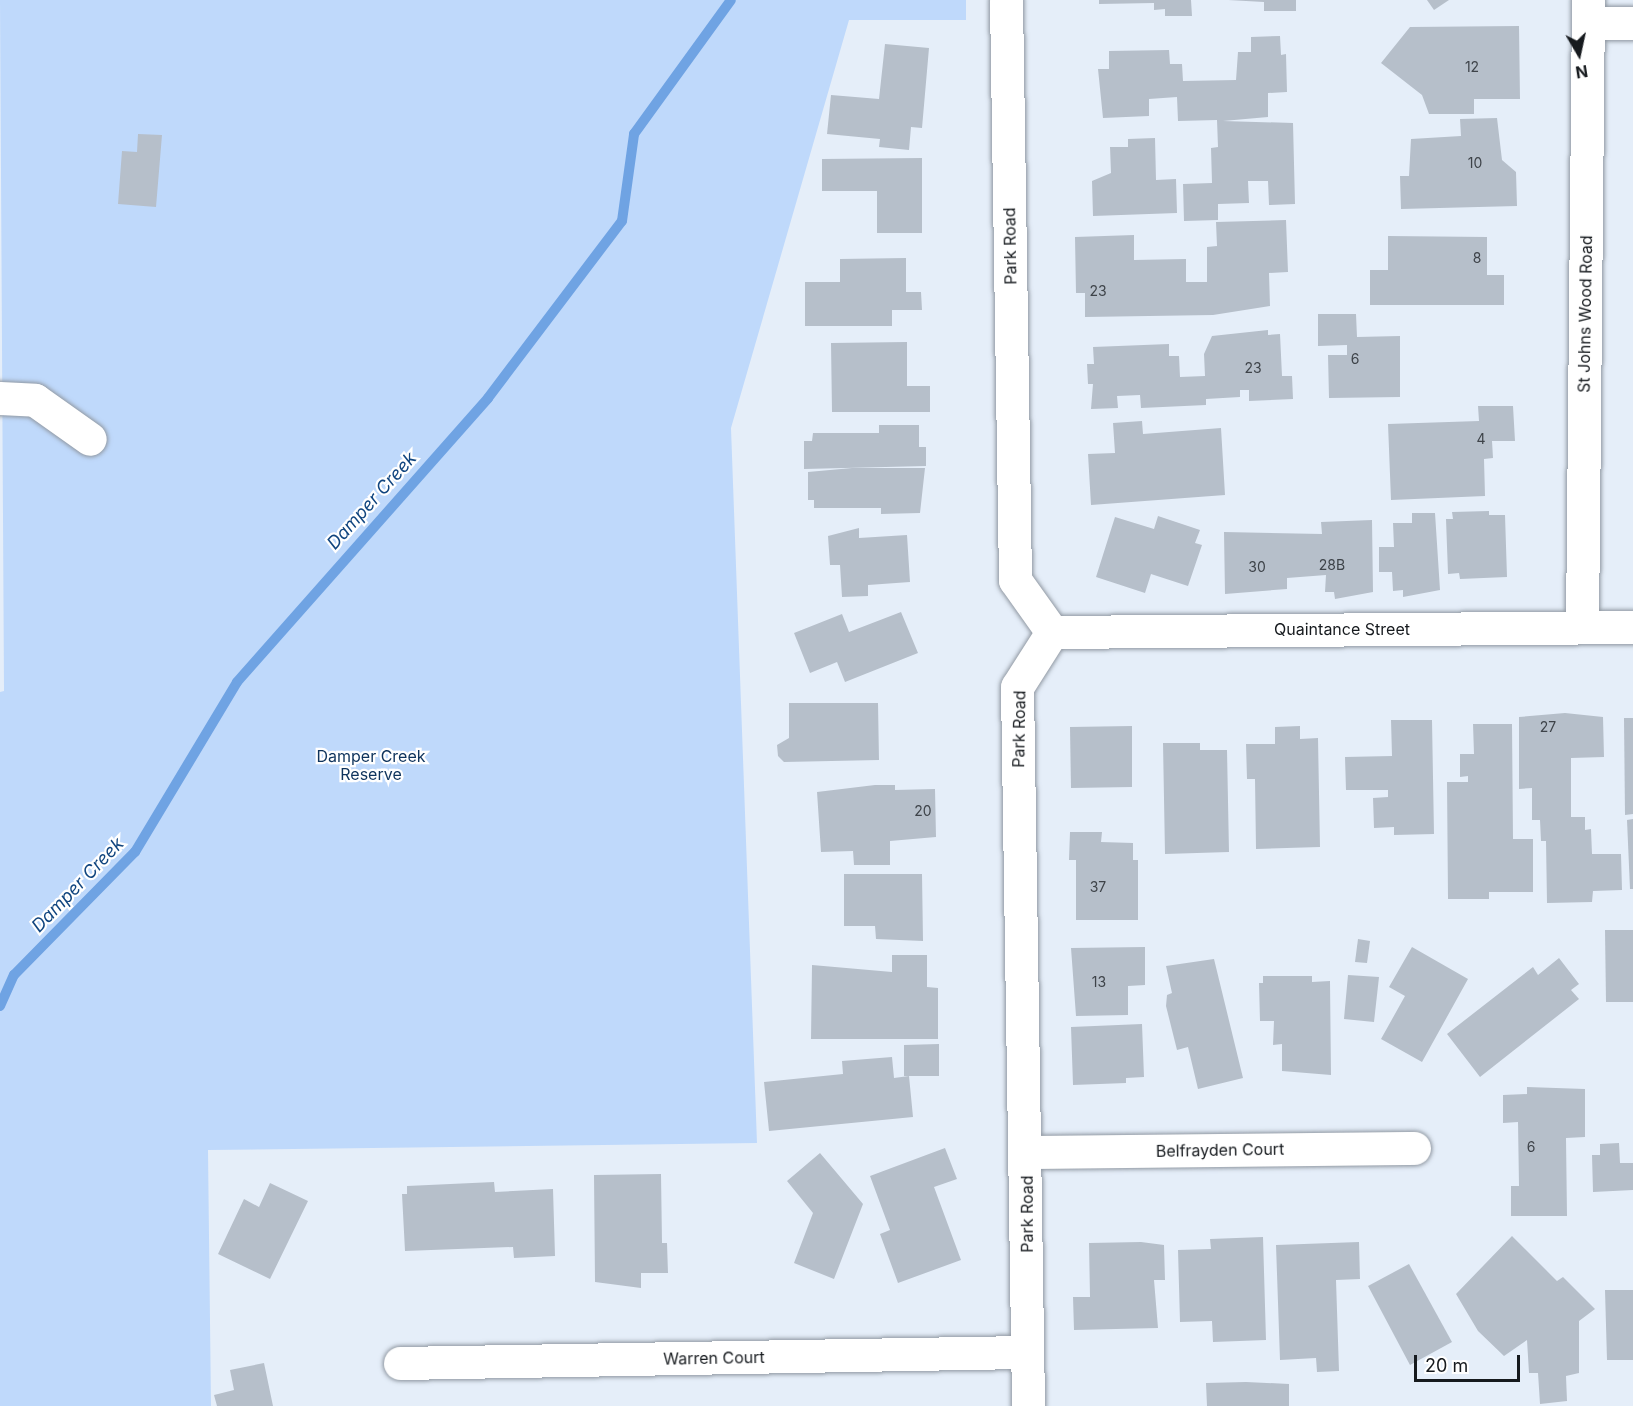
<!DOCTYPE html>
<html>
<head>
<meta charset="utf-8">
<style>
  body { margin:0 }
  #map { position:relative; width:1633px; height:1406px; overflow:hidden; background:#e5eef9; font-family:Inter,sans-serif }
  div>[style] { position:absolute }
  .green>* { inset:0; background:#bfd9fb }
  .stream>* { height:10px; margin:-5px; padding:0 5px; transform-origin:5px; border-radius:5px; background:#6fa3e3 }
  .building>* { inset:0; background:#b6bfca }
  .roads { filter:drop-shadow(0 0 2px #9199a3) drop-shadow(0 0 2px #9199a3) }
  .minor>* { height:33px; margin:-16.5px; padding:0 16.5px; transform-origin:16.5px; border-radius:16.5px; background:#fff }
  span { translate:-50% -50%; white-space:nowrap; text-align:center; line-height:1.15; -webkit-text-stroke:4.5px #fff; paint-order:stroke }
  .number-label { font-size:14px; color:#3e4349 }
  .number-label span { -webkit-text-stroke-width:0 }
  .street-label { font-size:16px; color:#161a1e }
  .park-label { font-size:16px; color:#0e335c }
  .water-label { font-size:18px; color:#10457f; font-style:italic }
  .north { position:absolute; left:1549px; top:24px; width:60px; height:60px; -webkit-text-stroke:4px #fff; paint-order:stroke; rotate:171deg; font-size:16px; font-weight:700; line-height:24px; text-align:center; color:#161a1e }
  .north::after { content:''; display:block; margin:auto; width:21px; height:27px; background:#161a1e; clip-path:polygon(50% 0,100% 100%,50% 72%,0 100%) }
  .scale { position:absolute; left:1414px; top:1355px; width:106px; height:27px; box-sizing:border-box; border:3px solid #161a1e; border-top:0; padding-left:8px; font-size:18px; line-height:21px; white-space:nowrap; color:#161a1e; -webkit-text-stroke:4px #fff; paint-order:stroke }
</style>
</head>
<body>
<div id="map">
  <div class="green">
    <div style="clip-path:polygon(0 0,966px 0,966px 20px,849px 20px,731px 428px,757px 1143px,208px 1150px,211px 1406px,0 1406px,0 692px,4px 691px)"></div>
  </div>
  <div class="stream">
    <div style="left:0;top:1006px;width:34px;rotate:-66deg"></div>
    <div style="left:14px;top:975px;width:173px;rotate:-45.5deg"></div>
    <div style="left:135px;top:852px;width:198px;rotate:-59deg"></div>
    <div style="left:237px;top:682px;width:379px;rotate:-48.5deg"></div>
    <div style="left:488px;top:398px;width:222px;rotate:-52.9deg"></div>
    <div style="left:622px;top:221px;width:88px;rotate:-82.1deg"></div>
    <div style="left:634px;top:134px;width:165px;rotate:-54.1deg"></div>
  </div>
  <div class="building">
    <div style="clip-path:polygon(1099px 0,1191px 0,1192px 16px,1165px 16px,1165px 9px,1154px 10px,1154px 3px,1099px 4px)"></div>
    <div style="clip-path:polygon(1228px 0,1296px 0,1296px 11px,1264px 11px,1264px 2px)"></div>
    <div style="clip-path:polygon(1427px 0,1449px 0,1434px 10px)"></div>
    <div style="clip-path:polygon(1519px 26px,1520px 99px,1474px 99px,1474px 114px,1429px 114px,1422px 95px,1381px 63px,1410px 27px)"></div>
    <div style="clip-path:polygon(1280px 36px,1281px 55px,1286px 54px,1287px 92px,1268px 93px,1268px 117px,1223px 121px,1293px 123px,1295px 204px,1269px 205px,1268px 181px,1248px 181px,1249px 203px,1218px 204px,1218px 220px,1184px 221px,1183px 184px,1212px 183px,1211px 148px,1218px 147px,1217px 120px,1178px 121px,1177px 97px,1149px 99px,1149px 116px,1103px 118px,1098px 69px,1109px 69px,1109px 51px,1169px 50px,1170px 64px,1182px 64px,1183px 81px,1236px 80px,1238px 52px,1251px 52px,1251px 37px)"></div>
    <div style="clip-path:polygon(885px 44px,929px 48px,922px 128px,911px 127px,909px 150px,879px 147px,880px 139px,827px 134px,831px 95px,879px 99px)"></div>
    <div style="clip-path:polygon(1497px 118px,1502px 160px,1516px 172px,1517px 206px,1401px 209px,1400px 176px,1409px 176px,1411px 139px,1461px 136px,1460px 119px)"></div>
    <div style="clip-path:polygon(138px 134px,162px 135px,156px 207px,118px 204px,122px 151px,137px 152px)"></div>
    <div style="clip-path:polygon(1155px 138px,1156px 180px,1176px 179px,1177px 213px,1093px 216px,1092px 181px,1111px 173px,1110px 147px,1128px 147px,1128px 139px)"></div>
    <div style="clip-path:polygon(922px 158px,922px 233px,877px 233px,877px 191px,822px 191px,822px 159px)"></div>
    <div style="clip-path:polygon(1286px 220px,1288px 272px,1269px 273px,1270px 306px,1213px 315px,1085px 317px,1085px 293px,1076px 293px,1075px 237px,1134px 235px,1134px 260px,1186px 259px,1186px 282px,1207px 282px,1207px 247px,1217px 246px,1216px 222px)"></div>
    <div style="clip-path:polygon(1388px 236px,1487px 237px,1487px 275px,1504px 275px,1504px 305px,1370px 305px,1370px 270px,1388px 270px)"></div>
    <div style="clip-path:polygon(906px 258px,906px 292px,921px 292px,922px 310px,892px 310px,892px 326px,805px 326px,805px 282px,840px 282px,840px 259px)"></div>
    <div style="clip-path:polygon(1318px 314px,1356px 314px,1357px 337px,1400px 336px,1400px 397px,1329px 398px,1328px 355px,1347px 355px,1347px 345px,1318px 346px)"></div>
    <div style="clip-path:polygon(1268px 330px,1268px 335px,1280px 334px,1282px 376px,1292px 376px,1293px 399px,1249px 401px,1249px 390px,1240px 390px,1240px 397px,1206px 399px,1206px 405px,1141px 408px,1140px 395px,1117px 396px,1118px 408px,1091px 409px,1093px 384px,1088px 384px,1087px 364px,1094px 364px,1093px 347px,1169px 344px,1169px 356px,1179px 356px,1180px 377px,1205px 376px,1204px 354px,1212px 336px)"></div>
    <div style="clip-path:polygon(907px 342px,907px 386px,930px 386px,930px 412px,832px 412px,831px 343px)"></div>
    <div style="clip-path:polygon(1478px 406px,1513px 406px,1515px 441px,1492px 441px,1493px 458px,1484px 459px,1485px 496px,1391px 500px,1388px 424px,1479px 421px)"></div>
    <div style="clip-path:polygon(1142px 421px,1143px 434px,1221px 428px,1225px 495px,1091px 505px,1088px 454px,1115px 453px,1113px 423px)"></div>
    <div style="clip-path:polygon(879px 425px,919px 425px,919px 447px,926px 447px,926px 466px,804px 469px,804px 441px,812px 441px,813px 433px,879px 433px)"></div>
    <div style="clip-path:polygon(852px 468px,925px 468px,920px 513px,881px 514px,881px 508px,814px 508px,814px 500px,808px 500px,808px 472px)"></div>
    <div style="clip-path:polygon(1489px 511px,1489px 515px,1505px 515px,1507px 577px,1460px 579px,1459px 573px,1448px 574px,1446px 519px,1453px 519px,1452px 512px)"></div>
    <div style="clip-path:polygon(1412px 513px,1435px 513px,1440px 590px,1403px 597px,1403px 590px,1393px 591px,1392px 572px,1379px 572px,1379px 547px,1394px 547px,1393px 523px,1412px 523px)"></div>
    <div style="clip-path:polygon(1158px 516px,1200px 530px,1195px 543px,1202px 545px,1188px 586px,1151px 574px,1145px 593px,1096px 577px,1115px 517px,1154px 529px)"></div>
    <div style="clip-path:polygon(1372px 520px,1373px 592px,1335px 599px,1334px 592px,1325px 592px,1326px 575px,1287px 578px,1287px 589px,1225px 594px,1224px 532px,1322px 534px,1321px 522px)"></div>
    <div style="clip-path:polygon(859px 528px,859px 538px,907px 535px,910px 582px,868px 585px,868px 596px,842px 597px,840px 565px,830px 565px,828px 536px)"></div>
    <div style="clip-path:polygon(901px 612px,918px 653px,845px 682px,837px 662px,810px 673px,794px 633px,842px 614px,849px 632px)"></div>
    <div style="clip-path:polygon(789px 703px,878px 703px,879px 760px,784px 762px,778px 756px,777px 745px,789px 738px)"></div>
    <div style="clip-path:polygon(1565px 713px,1603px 717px,1604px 757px,1571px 758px,1571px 817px,1585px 817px,1585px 830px,1591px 829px,1592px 854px,1621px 854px,1622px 890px,1593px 891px,1592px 902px,1547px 903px,1546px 841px,1541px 841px,1540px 820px,1532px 820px,1532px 788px,1519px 789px,1519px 717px)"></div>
    <div style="clip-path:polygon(1624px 718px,1633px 718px,1633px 814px,1625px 815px)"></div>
    <div style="clip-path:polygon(1391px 720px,1432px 720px,1434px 834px,1394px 835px,1394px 827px,1374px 828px,1373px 798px,1388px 797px,1388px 790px,1346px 790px,1345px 757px,1392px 756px)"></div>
    <div style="clip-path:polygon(1473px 724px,1512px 724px,1513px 839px,1533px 839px,1533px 892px,1489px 892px,1489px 899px,1448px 899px,1447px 782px,1468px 782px,1468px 776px,1460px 777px,1460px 754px,1474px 754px)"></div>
    <div style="clip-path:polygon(1132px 726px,1132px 787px,1071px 788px,1070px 727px)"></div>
    <div style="clip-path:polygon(1300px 726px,1300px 739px,1318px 738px,1320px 847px,1256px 849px,1255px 779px,1247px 779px,1246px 744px,1275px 744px,1275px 727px)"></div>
    <div style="clip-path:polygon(1163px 743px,1200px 743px,1200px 750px,1227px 750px,1229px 852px,1165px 854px)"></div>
    <div style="clip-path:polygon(875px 785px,895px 785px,895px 790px,935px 789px,936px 837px,890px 841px,890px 865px,854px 865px,853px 851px,821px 852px,817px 792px)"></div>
    <div style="clip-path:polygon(1633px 819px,1633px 889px,1630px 889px,1627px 820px)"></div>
    <div style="clip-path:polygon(1070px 832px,1102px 832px,1101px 842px,1133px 843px,1133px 860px,1138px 860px,1138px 920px,1076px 920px,1076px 860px,1069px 860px)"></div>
    <div style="clip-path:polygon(844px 874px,922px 874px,923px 941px,876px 939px,875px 926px,844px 926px)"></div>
    <div style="clip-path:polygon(1605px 930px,1633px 930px,1633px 1002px,1606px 1002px)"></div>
    <div style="clip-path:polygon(1358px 939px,1370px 941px,1367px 963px,1355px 962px)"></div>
    <div style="clip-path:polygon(1145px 947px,1145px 985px,1128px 986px,1128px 1015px,1076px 1016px,1071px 948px)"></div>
    <div style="clip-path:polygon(1412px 947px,1468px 979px,1422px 1062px,1381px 1039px,1405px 996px,1389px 987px)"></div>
    <div style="clip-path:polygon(892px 955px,927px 955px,927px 987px,938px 988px,938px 1039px,811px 1039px,812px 965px,892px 972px)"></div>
    <div style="clip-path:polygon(1559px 958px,1579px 984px,1571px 990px,1579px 999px,1480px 1077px,1447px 1034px,1533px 967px,1538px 975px)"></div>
    <div style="clip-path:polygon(1214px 959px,1243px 1078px,1198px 1089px,1188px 1047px,1177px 1050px,1166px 1006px,1167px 995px,1172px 993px,1166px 966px)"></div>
    <div style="clip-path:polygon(1348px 975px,1379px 977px,1374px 1022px,1344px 1019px)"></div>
    <div style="clip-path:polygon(1263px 976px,1312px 976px,1312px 982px,1330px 981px,1331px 1075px,1282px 1071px,1282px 1044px,1273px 1045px,1274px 1021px,1260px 1021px,1259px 983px,1263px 983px)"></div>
    <div style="clip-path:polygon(1142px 1024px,1144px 1077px,1126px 1078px,1126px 1083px,1073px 1085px,1071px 1027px)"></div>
    <div style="clip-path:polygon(939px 1044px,939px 1076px,904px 1076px,904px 1045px)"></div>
    <div style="clip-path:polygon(892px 1057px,894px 1078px,909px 1076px,913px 1117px,769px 1131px,764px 1082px,843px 1074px,842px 1061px)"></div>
    <div style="clip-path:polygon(1527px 1087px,1585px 1089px,1585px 1137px,1566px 1138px,1567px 1216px,1511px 1216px,1511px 1186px,1519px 1186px,1518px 1122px,1503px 1123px,1503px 1095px,1527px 1094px)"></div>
    <div style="clip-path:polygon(1619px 1143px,1620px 1163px,1633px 1163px,1633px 1190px,1593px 1192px,1592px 1155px,1600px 1155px,1600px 1144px)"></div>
    <div style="clip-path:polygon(945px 1148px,957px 1179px,934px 1187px,961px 1260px,898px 1283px,880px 1234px,890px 1230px,870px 1176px)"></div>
    <div style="clip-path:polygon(820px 1153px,863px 1204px,834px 1279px,794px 1263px,813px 1213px,787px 1181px)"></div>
    <div style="clip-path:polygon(661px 1174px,662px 1243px,667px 1243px,668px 1273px,641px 1273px,641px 1288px,595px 1282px,594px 1175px)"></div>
    <div style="clip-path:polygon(494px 1182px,495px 1192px,553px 1189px,555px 1256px,514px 1258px,513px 1247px,405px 1251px,402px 1194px,407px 1194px,407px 1186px)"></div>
    <div style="clip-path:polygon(270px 1183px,308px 1201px,270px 1279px,218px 1254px,244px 1199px,259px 1207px)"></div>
    <div style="clip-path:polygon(1512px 1236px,1557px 1281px,1563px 1277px,1595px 1309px,1579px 1321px,1579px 1373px,1566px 1376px,1567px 1401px,1540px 1404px,1538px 1373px,1529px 1373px,1527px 1340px,1504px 1356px,1478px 1331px,1456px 1294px)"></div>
    <div style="clip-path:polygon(1263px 1237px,1266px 1340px,1213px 1342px,1212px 1321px,1180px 1322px,1178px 1250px,1211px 1249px,1210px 1239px)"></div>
    <div style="clip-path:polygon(1141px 1242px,1164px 1245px,1165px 1280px,1154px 1280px,1158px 1328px,1074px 1330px,1073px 1297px,1090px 1297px,1089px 1243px)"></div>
    <div style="clip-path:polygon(1359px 1242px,1360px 1279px,1336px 1280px,1339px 1371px,1317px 1372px,1316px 1358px,1280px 1360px,1276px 1245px)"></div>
    <div style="clip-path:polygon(1409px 1264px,1452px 1342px,1410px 1365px,1368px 1286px)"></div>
    <div style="clip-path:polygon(1605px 1290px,1633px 1290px,1633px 1360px,1607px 1360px)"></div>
    <div style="clip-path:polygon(264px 1363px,273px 1406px,217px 1406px,214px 1395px,234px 1390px,230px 1370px)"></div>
    <div style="clip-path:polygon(1246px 1382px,1289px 1384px,1289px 1406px,1207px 1406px,1206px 1383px)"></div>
  </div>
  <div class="roads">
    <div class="minor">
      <div style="left:1006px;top:0;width:580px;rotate:89.11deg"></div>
      <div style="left:1015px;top:580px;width:64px;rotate:54.6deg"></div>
      <div style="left:1052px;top:632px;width:65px;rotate:122.5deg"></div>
      <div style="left:1017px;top:687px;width:719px;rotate:89.12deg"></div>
      <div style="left:1588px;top:23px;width:45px"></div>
      <div style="left:0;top:398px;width:35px;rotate:3deg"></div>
      <div style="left:35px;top:400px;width:67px;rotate:35.3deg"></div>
      <div style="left:1582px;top:627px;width:627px;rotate:-89.45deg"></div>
      <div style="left:1052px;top:632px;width:581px;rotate:-0.49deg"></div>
      <div style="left:1026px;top:1152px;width:388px;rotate:-0.6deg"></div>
      <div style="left:400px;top:1363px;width:627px;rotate:-1.01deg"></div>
    </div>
  </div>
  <div class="number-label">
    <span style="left:1472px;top:67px">12</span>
    <span style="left:1475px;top:163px">10</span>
    <span style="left:1477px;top:258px">8</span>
    <span style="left:1098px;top:291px">23</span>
    <span style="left:1355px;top:359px">6</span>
    <span style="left:1253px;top:368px">23</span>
    <span style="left:1481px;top:439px">4</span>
    <span style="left:1332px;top:565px">28B</span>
    <span style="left:1257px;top:567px">30</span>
    <span style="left:1548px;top:727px">27</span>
    <span style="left:923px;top:811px">20</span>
    <span style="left:1098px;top:887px">37</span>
    <span style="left:1099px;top:982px">13</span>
    <span style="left:1531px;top:1147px">6</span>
  </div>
  <div class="street-label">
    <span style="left:1010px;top:246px;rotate:-91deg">Park Road</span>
    <span style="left:1585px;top:314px;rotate:-89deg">St Johns Wood Road</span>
    <span style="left:1342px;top:629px">Quaintance Street</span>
    <span style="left:1019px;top:729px;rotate:-89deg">Park Road</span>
    <span style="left:1220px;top:1150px;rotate:-1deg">Belfrayden Court</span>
    <span style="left:1027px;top:1214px;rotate:-90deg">Park Road</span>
    <span style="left:714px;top:1358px;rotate:-1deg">Warren Court</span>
  </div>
  <div class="park-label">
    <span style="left:371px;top:765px">Damper Creek<br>Reserve</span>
  </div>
  <div class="water-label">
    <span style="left:372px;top:501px;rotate:-48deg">Damper Creek</span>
    <span style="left:78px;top:885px;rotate:-46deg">Damper Creek</span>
  </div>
  <div class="north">N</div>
  <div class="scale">20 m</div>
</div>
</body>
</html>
